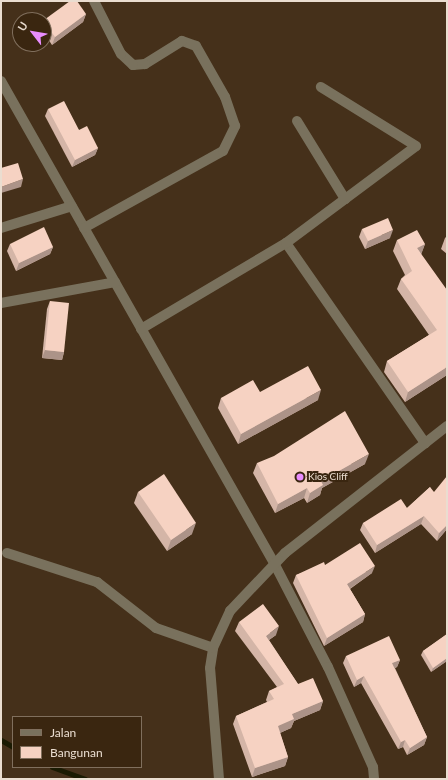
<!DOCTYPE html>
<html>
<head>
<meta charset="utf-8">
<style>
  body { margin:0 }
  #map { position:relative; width:448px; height:780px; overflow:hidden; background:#45301a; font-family:Lato,sans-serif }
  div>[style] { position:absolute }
  .stream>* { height:5px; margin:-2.5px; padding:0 2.5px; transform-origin:2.5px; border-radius:2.5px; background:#1a1a02 }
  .minor>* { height:10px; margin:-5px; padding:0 5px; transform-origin:5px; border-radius:5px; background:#79715d }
  .wall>* { inset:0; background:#d4b5a7 }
  .shaded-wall>* { inset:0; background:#ac9388 }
  .building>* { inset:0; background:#f6d2c2 }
  .dots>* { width:11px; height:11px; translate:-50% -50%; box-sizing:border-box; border:2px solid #3a2610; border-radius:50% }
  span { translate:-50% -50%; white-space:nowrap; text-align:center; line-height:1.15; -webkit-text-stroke:4px #3a2610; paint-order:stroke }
  .poi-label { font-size:10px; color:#eaddd0 }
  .left { translate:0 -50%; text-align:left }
  .frame { position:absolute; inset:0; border:2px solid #eaddd0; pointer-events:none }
  .legend { position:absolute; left:12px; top:716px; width:130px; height:52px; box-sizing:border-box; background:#3a2610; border:1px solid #806f5d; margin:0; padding:5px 7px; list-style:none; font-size:12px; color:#eaddd0 }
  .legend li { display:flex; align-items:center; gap:8px; height:20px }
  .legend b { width:20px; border:1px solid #806f5d }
  .north { position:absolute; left:12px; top:12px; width:40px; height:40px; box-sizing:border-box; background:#3a2610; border:1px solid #806f5d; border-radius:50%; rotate:301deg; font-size:11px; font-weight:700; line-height:16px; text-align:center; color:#eaddd0 }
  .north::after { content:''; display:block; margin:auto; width:14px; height:18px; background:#e98dfe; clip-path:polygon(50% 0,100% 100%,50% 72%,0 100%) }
</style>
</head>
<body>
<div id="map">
  <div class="stream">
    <div style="left:1px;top:740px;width:14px;rotate:30deg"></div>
    <div style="left:52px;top:767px;width:35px;rotate:20deg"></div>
  </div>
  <div class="minor">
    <div style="left:1px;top:81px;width:554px;rotate:60.47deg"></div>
    <div style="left:274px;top:563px;width:117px;rotate:62.6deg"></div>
    <div style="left:328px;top:667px;width:110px;rotate:65.8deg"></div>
    <div style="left:373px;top:767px;width:12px;rotate:85deg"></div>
    <div style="left:297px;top:121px;width:92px;rotate:58.4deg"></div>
    <div style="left:1px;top:228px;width:74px;rotate:-17.2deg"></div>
    <div style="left:84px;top:228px;width:159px;rotate:-29deg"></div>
    <div style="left:223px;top:151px;width:28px;rotate:-64deg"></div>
    <div style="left:235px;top:126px;width:31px;rotate:-109deg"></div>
    <div style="left:225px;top:97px;width:59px;rotate:-119.6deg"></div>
    <div style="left:196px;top:46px;width:15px;rotate:-160deg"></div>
    <div style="left:182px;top:41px;width:44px;rotate:148.1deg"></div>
    <div style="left:145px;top:64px;width:12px;rotate:175deg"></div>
    <div style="left:133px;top:65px;width:16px;rotate:-137deg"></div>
    <div style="left:121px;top:54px;width:59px;rotate:-117deg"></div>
    <div style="left:286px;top:243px;width:244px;rotate:55.2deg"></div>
    <div style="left:1px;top:303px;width:116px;rotate:-10.4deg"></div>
    <div style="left:141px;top:329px;width:169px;rotate:-30.7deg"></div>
    <div style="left:286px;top:243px;width:162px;rotate:-36.7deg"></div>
    <div style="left:416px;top:146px;width:112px;rotate:-148.2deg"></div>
    <div style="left:7px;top:553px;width:95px;rotate:17.9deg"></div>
    <div style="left:97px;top:582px;width:75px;rotate:37.9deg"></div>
    <div style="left:156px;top:628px;width:60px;rotate:19.3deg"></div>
    <div style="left:219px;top:779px;width:111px;rotate:-94.6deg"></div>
    <div style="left:210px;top:668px;width:20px;rotate:-81deg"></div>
    <div style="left:213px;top:648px;width:41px;rotate:-65.3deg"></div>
    <div style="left:230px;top:611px;width:80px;rotate:-46.5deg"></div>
    <div style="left:285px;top:553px;width:206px;rotate:-38.1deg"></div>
  </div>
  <div class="wall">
    <div style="clip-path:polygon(86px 14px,83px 22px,52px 45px,44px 33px,44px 20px)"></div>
    <div style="clip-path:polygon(48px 109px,79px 130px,98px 148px,95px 155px,72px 167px,45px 116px)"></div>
    <div style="clip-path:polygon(362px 229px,390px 238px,365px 249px,359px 237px)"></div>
    <div style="clip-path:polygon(447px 236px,447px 254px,441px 249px,445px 238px)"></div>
    <div style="clip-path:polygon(397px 240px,425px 244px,421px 254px,447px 375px,405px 402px,384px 372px,387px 361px,429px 335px,397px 289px,401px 279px,405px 275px,393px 251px)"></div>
    <div style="clip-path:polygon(10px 244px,53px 247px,50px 254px,16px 271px,7px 251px)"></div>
    <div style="clip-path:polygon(50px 301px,64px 352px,62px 360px,42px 358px,47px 309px)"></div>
    <div style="clip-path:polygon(260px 392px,318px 400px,238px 444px,218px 408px,221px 398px)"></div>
    <div style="clip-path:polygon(257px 463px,365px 464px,322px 488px,320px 495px,307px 503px,304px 498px,275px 513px,253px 473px)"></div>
    <div style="clip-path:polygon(430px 487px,447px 529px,437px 541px,421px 524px,375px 553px,360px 530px,363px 523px,407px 508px)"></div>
    <div style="clip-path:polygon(138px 492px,192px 534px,167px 551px,134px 503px)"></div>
    <div style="clip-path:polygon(325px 565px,372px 573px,350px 589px,365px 614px,363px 622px,324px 646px,293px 583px,296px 575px)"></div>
    <div style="clip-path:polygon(239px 622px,276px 635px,269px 640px,298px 684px,323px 701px,320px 710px,294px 721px,291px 728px,280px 733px,288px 757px,285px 766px,252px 777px,233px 724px,236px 716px,267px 702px,266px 700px,269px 691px,277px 687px,235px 631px)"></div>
    <div style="clip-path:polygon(447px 634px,447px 661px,431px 672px,421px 655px,423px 651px)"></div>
    <div style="clip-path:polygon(346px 656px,400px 660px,397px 667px,395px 668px,427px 737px,424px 745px,407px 755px,403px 747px,398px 749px,361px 683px,354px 687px,343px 663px)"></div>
  </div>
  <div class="shaded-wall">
    <div style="clip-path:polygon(86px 14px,83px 22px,52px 45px,55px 37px)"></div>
    <div style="clip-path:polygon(98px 148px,95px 155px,72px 167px,75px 160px)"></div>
    <div style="clip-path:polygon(23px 179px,21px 187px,1px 193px,1px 187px)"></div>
    <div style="clip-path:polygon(393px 230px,390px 238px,365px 249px,368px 241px)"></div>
    <div style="clip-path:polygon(425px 244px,421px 255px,417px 248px)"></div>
    <div style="clip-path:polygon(53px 247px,50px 254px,16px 271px,19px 263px)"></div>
    <div style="clip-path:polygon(45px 350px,64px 352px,62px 360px,42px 358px)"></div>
    <div style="clip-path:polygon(447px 367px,447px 375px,405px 402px,408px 392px)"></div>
    <div style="clip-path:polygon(321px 390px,318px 400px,238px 444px,241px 434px)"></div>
    <div style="clip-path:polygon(369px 454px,365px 464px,322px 488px,320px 495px,307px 503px,310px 493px,321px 481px)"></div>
    <div style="clip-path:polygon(307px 488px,304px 498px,275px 513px,278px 504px)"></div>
    <div style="clip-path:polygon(424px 516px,421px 524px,375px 553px,377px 545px)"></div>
    <div style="clip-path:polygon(196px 523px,192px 534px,167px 551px,171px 540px)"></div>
    <div style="clip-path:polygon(447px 525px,447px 529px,437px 541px,439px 533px)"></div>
    <div style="clip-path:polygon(375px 566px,372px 573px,345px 592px,347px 584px)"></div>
    <div style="clip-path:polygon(365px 614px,363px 622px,324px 646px,327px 638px)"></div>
    <div style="clip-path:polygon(279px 626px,276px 635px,262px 645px,266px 636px)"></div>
    <div style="clip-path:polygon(447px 658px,447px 661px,431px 672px,433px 668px)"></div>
    <div style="clip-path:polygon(400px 660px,397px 667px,390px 670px,392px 663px)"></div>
    <div style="clip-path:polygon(364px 676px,361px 683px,354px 687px,357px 680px)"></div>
    <div style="clip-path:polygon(323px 701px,320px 710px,294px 721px,291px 728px,275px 735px,278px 726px,292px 714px)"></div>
    <div style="clip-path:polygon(427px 737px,424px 745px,407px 755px,410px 748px)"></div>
    <div style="clip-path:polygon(405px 740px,403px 747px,398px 749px,401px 742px)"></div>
    <div style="clip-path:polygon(288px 757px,285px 766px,252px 777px,255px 768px)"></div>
  </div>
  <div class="building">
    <div style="clip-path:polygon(70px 1px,77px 1px,86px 14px,55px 37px,44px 22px,44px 20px)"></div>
    <div style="clip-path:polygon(64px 101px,79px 130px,87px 126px,98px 148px,75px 160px,48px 109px)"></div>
    <div style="clip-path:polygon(18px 163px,23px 179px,1px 187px,1px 168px)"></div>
    <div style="clip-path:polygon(388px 218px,393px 230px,368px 241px,362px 229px)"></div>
    <div style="clip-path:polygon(44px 227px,53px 247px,19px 263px,10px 244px)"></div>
    <div style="clip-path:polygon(417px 230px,425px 244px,417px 248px,447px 290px,447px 367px,408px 392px,387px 361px,437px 330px,401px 279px,412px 271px,397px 240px)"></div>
    <div style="clip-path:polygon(50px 301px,69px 303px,64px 352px,45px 350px)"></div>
    <div style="clip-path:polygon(308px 366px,321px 390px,241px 434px,221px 398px,253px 380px,260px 392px)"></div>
    <div style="clip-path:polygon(345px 411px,369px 454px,321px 481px,323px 485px,310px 493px,307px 488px,278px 504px,257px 463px,274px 456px)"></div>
    <div style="clip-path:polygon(164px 474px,196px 523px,171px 540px,138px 492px)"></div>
    <div style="clip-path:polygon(447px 476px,447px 525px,439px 533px,424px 516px,377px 545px,363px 523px,401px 499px,407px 508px,430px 487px,434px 492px)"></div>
    <div style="clip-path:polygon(360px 543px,375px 566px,347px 584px,365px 614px,327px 638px,296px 575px,324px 562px,325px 565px)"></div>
    <div style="clip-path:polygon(263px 604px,279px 626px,266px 636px,298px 684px,313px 678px,323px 701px,292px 714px,294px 719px,278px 726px,288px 757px,255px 768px,236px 716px,274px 699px,269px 691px,284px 684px,239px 622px)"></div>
    <div style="clip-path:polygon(447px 634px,447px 658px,433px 668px,423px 651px)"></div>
    <div style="clip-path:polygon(389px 636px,400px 660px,392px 663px,427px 737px,410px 748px,405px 740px,401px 742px,364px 676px,357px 680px,346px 656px)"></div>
  </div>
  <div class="dots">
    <div style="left:300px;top:477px;background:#e98dfe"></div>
  </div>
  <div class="poi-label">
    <span class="left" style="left:308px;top:477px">Kios Cliff</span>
  </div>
  <div class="frame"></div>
  <ul class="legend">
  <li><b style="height:5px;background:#79715d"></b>Jalan</li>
  <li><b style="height:11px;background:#f6d2c2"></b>Bangunan</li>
  </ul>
  <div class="north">U</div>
</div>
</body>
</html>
